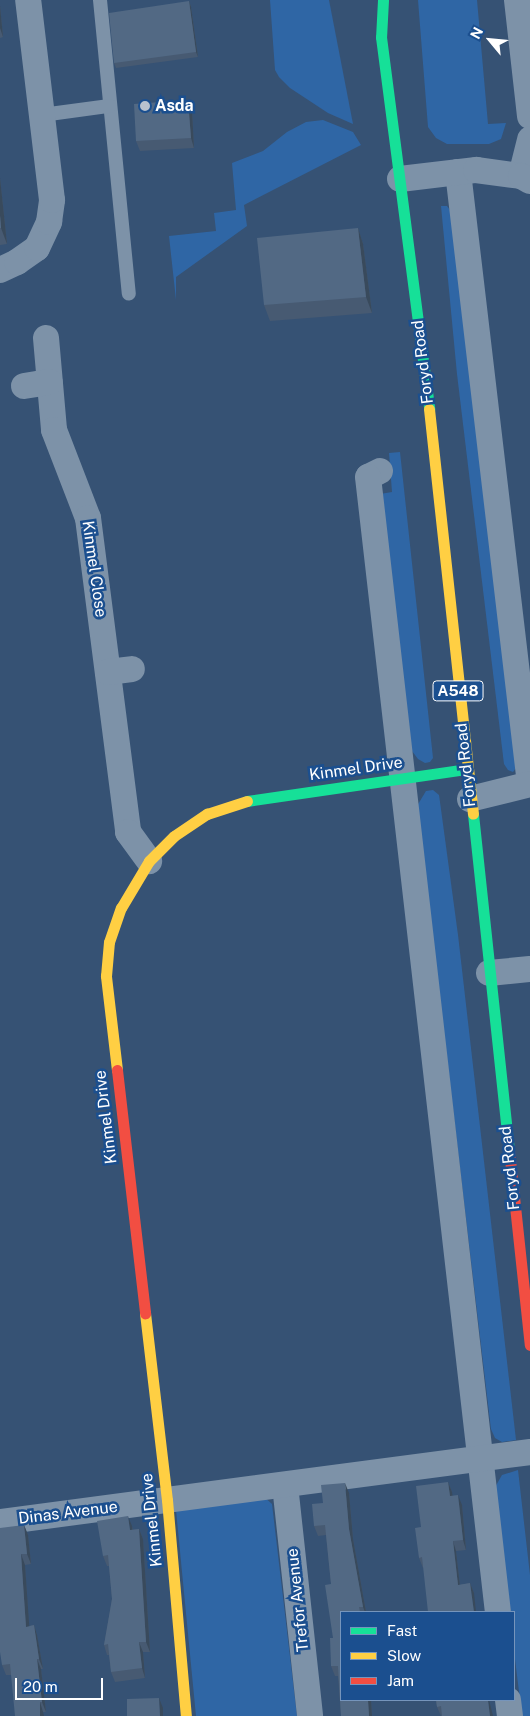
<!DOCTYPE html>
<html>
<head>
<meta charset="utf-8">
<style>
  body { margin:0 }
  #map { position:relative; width:530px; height:1716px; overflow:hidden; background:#365274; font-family:"Public Sans",sans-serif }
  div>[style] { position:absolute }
  .green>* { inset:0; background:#2f66a5 }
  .lane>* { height:14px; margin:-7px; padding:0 7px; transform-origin:7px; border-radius:7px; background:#7d92a8 }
  .street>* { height:26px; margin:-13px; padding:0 13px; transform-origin:13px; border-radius:13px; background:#7d92a8 }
  .fast>* { height:11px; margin:-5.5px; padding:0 5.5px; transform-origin:5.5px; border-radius:5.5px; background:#16e098 }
  .slow>* { height:11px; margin:-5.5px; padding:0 5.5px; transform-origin:5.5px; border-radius:5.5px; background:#ffcf43 }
  .jam>* { height:11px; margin:-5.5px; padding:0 5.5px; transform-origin:5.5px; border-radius:5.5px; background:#f24e42 }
  .wall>* { inset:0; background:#475a72 }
  .shaded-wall>* { inset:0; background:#394a5c }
  .building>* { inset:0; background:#526984 }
  .dots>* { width:14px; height:14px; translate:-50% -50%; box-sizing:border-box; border:2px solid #1b4f8f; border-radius:50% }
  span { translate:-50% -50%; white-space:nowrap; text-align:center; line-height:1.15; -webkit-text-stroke:5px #1b4f8f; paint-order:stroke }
  .shield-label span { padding:1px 4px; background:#1b4f8f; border:1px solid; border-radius:4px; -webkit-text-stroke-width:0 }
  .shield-label { font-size:15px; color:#fff; font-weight:700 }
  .poi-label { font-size:16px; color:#fff; font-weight:700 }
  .left { translate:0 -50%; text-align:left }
  .street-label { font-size:16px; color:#fff }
  .legend { position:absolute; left:340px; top:1611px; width:175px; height:90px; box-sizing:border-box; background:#1b4f8f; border:1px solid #7695bc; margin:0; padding:6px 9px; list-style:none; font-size:15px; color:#fff }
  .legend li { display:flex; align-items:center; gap:10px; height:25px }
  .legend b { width:25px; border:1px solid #7695bc }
  .north { position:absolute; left:465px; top:15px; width:50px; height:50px; -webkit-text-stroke:4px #1b4f8f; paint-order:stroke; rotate:298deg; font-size:14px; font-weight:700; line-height:20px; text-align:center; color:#fff }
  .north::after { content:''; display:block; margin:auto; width:18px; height:22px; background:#fff; clip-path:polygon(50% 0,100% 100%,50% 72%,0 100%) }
  .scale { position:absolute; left:15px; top:1678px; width:88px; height:22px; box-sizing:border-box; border:2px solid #fff; border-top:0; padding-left:6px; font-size:15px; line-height:18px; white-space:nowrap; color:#fff; -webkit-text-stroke:4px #1b4f8f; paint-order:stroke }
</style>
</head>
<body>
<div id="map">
  <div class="green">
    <div style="clip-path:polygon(270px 0,329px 0,353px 124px,328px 113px,290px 88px,279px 77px,275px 70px)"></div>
    <div style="clip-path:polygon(418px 0,477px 0,488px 124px,506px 123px,501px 139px,489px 144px,447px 144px,436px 138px,428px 127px)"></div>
    <div style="clip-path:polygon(323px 120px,353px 132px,361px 145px,244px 205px,247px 226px,176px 277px,176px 300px,169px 236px,216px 231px,214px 213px,236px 210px,232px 163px,263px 151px,287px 132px,306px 122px)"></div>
    <div style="clip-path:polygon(441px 206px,447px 206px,453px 214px,516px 768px,513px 772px,508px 770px,504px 764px,457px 374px)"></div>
    <div style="clip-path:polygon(400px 452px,433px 758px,430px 762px,425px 763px,418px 759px,412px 751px,380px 494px,392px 492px,389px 453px)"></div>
    <div style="clip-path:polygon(433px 790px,439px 795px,440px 802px,458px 935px,516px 1440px,502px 1442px,495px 1438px,491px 1429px,417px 806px,426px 791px)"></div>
    <div style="clip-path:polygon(518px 1470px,530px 1575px,530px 1716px,522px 1716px,514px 1651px,514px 1612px,509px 1612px,494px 1489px,502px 1475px)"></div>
    <div style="clip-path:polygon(263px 1496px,272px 1504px,297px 1716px,196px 1716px,176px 1510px)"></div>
  </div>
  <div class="lane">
    <div style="left:100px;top:0;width:295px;rotate:84.4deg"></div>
    <div style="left:42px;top:115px;width:68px;rotate:-7.7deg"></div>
  </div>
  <div class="street">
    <div style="left:517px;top:0;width:117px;rotate:83.6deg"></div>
    <div style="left:458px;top:172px;width:616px;rotate:83.29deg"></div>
    <div style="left:521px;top:176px;width:38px;rotate:-76deg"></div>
    <div style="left:400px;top:179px;width:77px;rotate:-6.8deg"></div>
    <div style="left:476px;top:170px;width:45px;rotate:7.6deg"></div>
    <div style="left:521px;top:176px;width:10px;rotate:29deg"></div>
    <div style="left:0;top:270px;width:19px;rotate:-25deg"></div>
    <div style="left:17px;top:262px;width:24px;rotate:-35deg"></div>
    <div style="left:37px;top:248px;width:29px;rotate:-65deg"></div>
    <div style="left:49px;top:222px;width:22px;rotate:-82deg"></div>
    <div style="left:52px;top:200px;width:201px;rotate:-96.8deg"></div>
    <div style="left:46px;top:338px;width:92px;rotate:85deg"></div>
    <div style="left:54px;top:430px;width:94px;rotate:68.9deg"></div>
    <div style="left:88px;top:518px;width:317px;rotate:82.7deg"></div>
    <div style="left:128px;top:832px;width:36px;rotate:54deg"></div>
    <div style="left:24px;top:386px;width:26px;rotate:-9deg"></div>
    <div style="left:380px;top:471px;width:13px;rotate:153deg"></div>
    <div style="left:368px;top:477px;width:1142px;rotate:83.47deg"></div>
    <div style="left:108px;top:672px;width:24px;rotate:-7deg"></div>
    <div style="left:470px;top:799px;width:62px;rotate:-14deg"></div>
    <div style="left:489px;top:973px;width:41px;rotate:-5.6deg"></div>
    <div style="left:285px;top:1485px;width:232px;rotate:83.8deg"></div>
    <div style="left:0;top:1522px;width:535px;rotate:-7.52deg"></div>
    <div style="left:508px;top:1700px;width:16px;rotate:83deg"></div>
  </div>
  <div class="fast">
    <div style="left:383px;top:0;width:37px;rotate:93deg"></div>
    <div style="left:381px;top:37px;width:375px;rotate:82.6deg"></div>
    <div style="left:247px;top:801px;width:221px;rotate:-8.3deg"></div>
    <div style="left:473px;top:814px;width:338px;rotate:83.9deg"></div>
  </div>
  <div class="slow">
    <div style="left:429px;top:409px;width:407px;rotate:83.8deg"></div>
    <div style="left:117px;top:1070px;width:95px;rotate:-96.7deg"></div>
    <div style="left:106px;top:976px;width:34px;rotate:-85deg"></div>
    <div style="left:109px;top:942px;width:36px;rotate:-71deg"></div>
    <div style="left:121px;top:908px;width:55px;rotate:-59.2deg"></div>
    <div style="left:149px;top:861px;width:35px;rotate:-45deg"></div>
    <div style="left:174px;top:836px;width:40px;rotate:-34deg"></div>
    <div style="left:207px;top:814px;width:42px;rotate:-18deg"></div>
    <div style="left:145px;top:1313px;width:188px;rotate:83.3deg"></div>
    <div style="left:167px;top:1500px;width:217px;rotate:85deg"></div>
  </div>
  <div class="jam">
    <div style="left:117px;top:1070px;width:245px;rotate:83.4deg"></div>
    <div style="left:509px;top:1150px;width:196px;rotate:83.9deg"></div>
  </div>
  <div class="wall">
    <div style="clip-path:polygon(189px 1px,191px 7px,198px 57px,116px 68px,114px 63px)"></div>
    <div style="clip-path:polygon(0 6px,3px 37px,0 38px)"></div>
    <div style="clip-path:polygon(192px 111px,194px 148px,140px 151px,136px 141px)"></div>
    <div style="clip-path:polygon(0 178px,7px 244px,0 245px)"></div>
    <div style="clip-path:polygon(358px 228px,363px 244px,372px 313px,270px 321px,264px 305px)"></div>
    <div style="clip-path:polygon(448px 1482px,452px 1492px,452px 1496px,462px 1505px,466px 1550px,456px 1551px,460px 1585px,470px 1583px,474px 1593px,423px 1568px,419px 1558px)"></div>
    <div style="clip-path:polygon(349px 1493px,353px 1539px,366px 1612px,341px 1612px,371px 1700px,372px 1716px,341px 1716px,338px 1676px,335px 1676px,331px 1666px,333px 1638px,331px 1584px,326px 1535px,318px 1536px,314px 1526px)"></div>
    <div style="clip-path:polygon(24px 1525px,28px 1535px,31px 1564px,25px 1565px,29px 1626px,34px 1625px,37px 1635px,43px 1669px,41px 1669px,46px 1712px,43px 1712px,11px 1675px,6px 1675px,2px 1665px)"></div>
    <div style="clip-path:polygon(132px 1526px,133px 1530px,139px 1529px,143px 1539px,150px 1652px,143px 1652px,145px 1678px,115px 1682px,111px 1672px,109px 1655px,107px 1655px,104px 1645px,112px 1599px,109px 1566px,107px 1566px,103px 1556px)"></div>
    <div style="clip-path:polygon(436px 1700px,493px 1716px,441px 1716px,437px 1707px)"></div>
  </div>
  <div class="shaded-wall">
    <div style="clip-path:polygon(189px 1px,191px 7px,198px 57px,196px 52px)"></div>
    <div style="clip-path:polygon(0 6px,3px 37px,0 28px)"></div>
    <div style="clip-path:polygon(188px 100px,192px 111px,194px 148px,191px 138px)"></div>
    <div style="clip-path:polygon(0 178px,7px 244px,1px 228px,0 215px)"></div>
    <div style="clip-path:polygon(358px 228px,363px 244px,372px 313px,366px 297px)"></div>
    <div style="clip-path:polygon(448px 1482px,452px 1492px,454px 1506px,450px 1496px)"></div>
    <div style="clip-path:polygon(345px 1483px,349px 1493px,353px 1539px,366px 1612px,365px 1612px,363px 1607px,349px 1529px)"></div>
    <div style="clip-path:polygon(458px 1495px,462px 1505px,466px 1550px,463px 1540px)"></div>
    <div style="clip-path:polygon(128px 1516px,132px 1526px,134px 1540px,130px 1530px)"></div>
    <div style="clip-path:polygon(24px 1525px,28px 1535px,31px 1564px,27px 1554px)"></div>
    <div style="clip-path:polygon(139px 1529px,143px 1539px,150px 1652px,146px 1642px)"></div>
    <div style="clip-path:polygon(453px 1541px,456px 1551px,461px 1595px,458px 1585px)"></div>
    <div style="clip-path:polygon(21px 1554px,25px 1565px,30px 1637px,26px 1627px)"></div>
    <div style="clip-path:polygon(470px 1583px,474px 1593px,476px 1612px,474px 1612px)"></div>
    <div style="clip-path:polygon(34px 1625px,37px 1635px,43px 1669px,39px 1659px)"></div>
    <div style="clip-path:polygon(139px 1642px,143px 1652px,145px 1678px,142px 1668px)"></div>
    <div style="clip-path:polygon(37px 1659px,41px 1669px,46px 1712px,42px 1702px)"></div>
    <div style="clip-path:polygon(159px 1698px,163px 1708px,163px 1716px,160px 1716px)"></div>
    <div style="clip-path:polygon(368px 1700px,371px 1700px,372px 1716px,369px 1716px)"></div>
    <div style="clip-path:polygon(488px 1700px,489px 1700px,493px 1716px,490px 1716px)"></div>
    <div style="clip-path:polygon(40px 1702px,43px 1712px,44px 1716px,40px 1716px)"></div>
  </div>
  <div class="building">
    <div style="clip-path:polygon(189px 1px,196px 52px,114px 63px,109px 13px)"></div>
    <div style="clip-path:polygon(188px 100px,191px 138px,136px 141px,134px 104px)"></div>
    <div style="clip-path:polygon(0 215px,1px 228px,0 228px)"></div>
    <div style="clip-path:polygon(358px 228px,366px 297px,264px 305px,257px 238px)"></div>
    <div style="clip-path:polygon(448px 1482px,450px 1496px,458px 1495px,463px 1540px,453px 1541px,458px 1585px,470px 1583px,474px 1612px,428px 1612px,422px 1557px,419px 1558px,415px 1528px,421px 1527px,416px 1486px)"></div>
    <div style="clip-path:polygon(345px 1483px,349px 1529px,363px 1607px,359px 1607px,360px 1612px,341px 1612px,341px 1700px,368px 1700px,369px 1716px,341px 1716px,338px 1666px,331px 1666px,330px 1638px,333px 1638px,325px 1585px,331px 1584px,325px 1525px,314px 1526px,312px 1504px,323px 1503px,321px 1485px)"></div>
    <div style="clip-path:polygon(128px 1516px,130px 1530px,139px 1529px,146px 1642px,139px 1642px,142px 1668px,111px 1672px,108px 1644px,104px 1645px,112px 1599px,108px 1555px,103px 1556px,97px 1521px)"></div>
    <div style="clip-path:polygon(24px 1525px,27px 1554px,21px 1554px,26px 1627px,34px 1625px,39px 1659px,37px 1659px,42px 1702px,40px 1702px,40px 1716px,15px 1716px,10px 1664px,2px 1665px,0 1652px,0 1528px)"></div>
    <div style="clip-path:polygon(159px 1698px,160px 1716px,127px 1716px,127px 1699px)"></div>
    <div style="clip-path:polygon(436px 1700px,488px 1700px,490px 1716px,442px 1716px,441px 1706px,437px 1707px)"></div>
  </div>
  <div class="dots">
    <div style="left:145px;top:106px;background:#b9c2ce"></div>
  </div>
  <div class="shield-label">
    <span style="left:458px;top:691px">A548</span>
  </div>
  <div class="poi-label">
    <span class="left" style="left:155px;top:106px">Asda</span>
  </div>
  <div class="street-label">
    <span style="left:423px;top:362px;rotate:-97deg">Foryd Road</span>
    <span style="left:94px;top:569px;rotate:82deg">Kinmel Close</span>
    <span style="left:466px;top:765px;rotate:-96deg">Foryd Road</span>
    <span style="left:356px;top:769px;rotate:-8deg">Kinmel Drive</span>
    <span style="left:106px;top:1117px;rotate:-97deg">Kinmel Drive</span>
    <span style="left:510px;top:1168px;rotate:-96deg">Foryd Road</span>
    <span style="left:68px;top:1513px;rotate:-7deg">Dinas Avenue</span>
    <span style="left:152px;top:1520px;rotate:-96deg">Kinmel Drive</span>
    <span style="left:298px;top:1600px;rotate:-96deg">Trefor Avenue</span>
  </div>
  <ul class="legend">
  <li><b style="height:6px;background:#16e098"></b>Fast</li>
  <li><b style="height:6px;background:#ffcf43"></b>Slow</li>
  <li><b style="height:6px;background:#f24e42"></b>Jam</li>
  </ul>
  <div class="north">N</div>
  <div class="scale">20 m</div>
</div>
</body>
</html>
